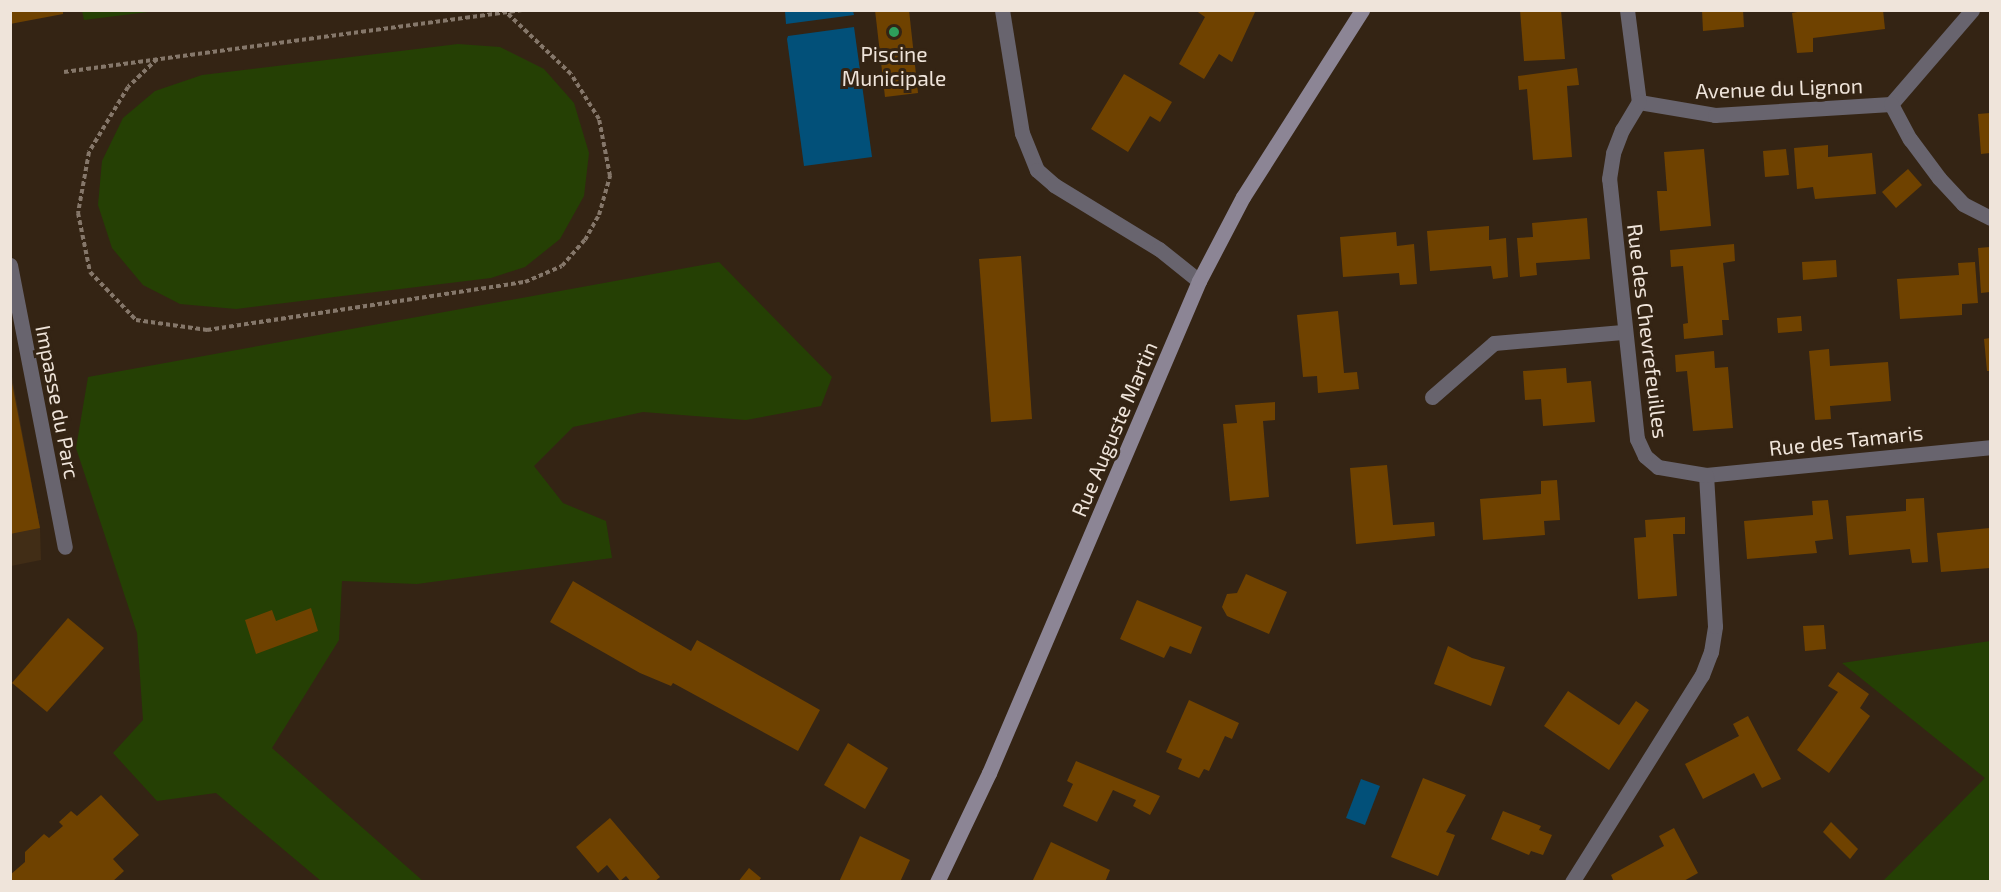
<!DOCTYPE html>
<html>
<head>
<meta charset="utf-8">
<style>
  body { margin:0 }
  #map { position:relative; width:2001px; height:892px; overflow:hidden; background:#342414; font-family:"Exo 2",sans-serif }
  div>[style] { position:absolute }
  .built>* { inset:0; background:#412d16 }
  .green>* { inset:0; background:#254004 }
  .water>* { inset:0; background:#025079 }
  .building>* { inset:0; background:#6f4200 }
  .path>* { height:4px; margin-top:-2px; transform-origin:0; background:repeating-linear-gradient(90deg,#85776a 0 4.5px,transparent 0 7.5px) }
  .street>* { height:15px; margin:-7.5px; padding:0 7.5px; transform-origin:7.5px; border-radius:7.5px; background:#68646e }
  .secondary>* { height:15px; margin:-7.5px; padding:0 7.5px; transform-origin:7.5px; border-radius:7.5px; background:#8c8595 }
  .dots>* { width:16px; height:16px; translate:-50% -50%; box-sizing:border-box; border:3px solid #342414; border-radius:50% }
  span { translate:-50% -50%; white-space:nowrap; text-align:center; line-height:1.15; -webkit-text-stroke:6px #342414; paint-order:stroke }
  .poi-label { font-size:21px; color:#efe4da }
  .street-label { font-size:21px; color:#efe4da }
  .frame { position:absolute; inset:0; border:12px solid #efe4da; pointer-events:none }
</style>
</head>
<body>
<div id="map">
  <div class="built">
    <div style="clip-path:polygon(10px 366px,40px 528px,41px 560px,11px 566px)"></div>
  </div>
  <div class="green">
    <div style="clip-path:polygon(82px 11px,82px 10px,156px 11px,84px 20px)"></div>
    <div style="clip-path:polygon(458px 44px,500px 47px,544px 69px,574px 103px,589px 153px,584px 196px,560px 239px,525px 267px,491px 278px,236px 309px,180px 304px,143px 285px,112px 248px,98px 205px,102px 161px,123px 118px,155px 91px,202px 75px)"></div>
    <div style="clip-path:polygon(719px 262px,832px 377px,821px 406px,746px 420px,643px 412px,573px 427px,534px 466px,563px 503px,606px 521px,612px 558px,417px 584px,342px 581px,339px 640px,272px 748px,423px 881px,321px 881px,216px 793px,157px 801px,113px 753px,143px 720px,137px 633px,76px 448px,88px 377px)"></div>
    <div style="clip-path:polygon(1990px 641px,1990px 881px,1883px 881px,1985px 778px,1842px 663px)"></div>
  </div>
  <div class="water">
    <div style="clip-path:polygon(785px 11px,853px 11px,854px 15px,786px 24px)"></div>
    <div style="clip-path:polygon(854px 27px,872px 157px,804px 166px,787px 39px,788px 36px)"></div>
    <div style="clip-path:polygon(1361px 779px,1380px 786px,1365px 825px,1346px 818px)"></div>
  </div>
  <div class="building">
    <div style="clip-path:polygon(10px 10px,63px 10px,63px 14px,10px 24px)"></div>
    <div style="clip-path:polygon(875px 10px,909px 10px,918px 93px,885px 97px)"></div>
    <div style="clip-path:polygon(1195px 10px,1256px 10px,1232px 62px,1219px 54px,1204px 79px,1179px 64px,1205px 17px)"></div>
    <div style="clip-path:polygon(1520px 10px,1561px 10px,1565px 59px,1524px 61px)"></div>
    <div style="clip-path:polygon(1702px 10px,1743px 10px,1744px 27px,1703px 31px)"></div>
    <div style="clip-path:polygon(1808px 10px,1883px 10px,1885px 29px,1813px 38px,1813px 52px,1797px 53px,1792px 13px)"></div>
    <div style="clip-path:polygon(1577px 68px,1579px 85px,1567px 86px,1572px 157px,1533px 160px,1527px 89px,1519px 90px,1518px 76px)"></div>
    <div style="clip-path:polygon(1124px 74px,1172px 102px,1160px 122px,1150px 116px,1128px 152px,1091px 129px)"></div>
    <div style="clip-path:polygon(1990px 113px,1990px 153px,1981px 154px,1978px 114px)"></div>
    <div style="clip-path:polygon(1828px 145px,1828px 157px,1872px 153px,1876px 194px,1815px 199px,1813px 187px,1797px 189px,1794px 148px)"></div>
    <div style="clip-path:polygon(1704px 149px,1711px 226px,1660px 231px,1657px 191px,1667px 191px,1664px 152px)"></div>
    <div style="clip-path:polygon(1786px 149px,1789px 175px,1765px 177px,1763px 151px)"></div>
    <div style="clip-path:polygon(1908px 169px,1922px 185px,1896px 208px,1882px 192px)"></div>
    <div style="clip-path:polygon(1587px 218px,1590px 259px,1536px 263px,1537px 275px,1520px 277px,1517px 238px,1533px 237px,1532px 223px)"></div>
    <div style="clip-path:polygon(1489px 226px,1489px 240px,1506px 238px,1508px 277px,1493px 279px,1491px 266px,1430px 271px,1427px 231px)"></div>
    <div style="clip-path:polygon(1396px 232px,1397px 246px,1414px 244px,1417px 284px,1400px 285px,1399px 273px,1343px 277px,1340px 237px)"></div>
    <div style="clip-path:polygon(1734px 244px,1735px 261px,1723px 263px,1729px 320px,1722px 320px,1723px 335px,1684px 339px,1683px 324px,1688px 323px,1683px 266px,1671px 267px,1670px 250px)"></div>
    <div style="clip-path:polygon(1990px 247px,1990px 292px,1981px 293px,1978px 248px)"></div>
    <div style="clip-path:polygon(1021px 256px,1032px 419px,991px 422px,979px 259px)"></div>
    <div style="clip-path:polygon(1836px 260px,1837px 277px,1803px 280px,1802px 262px)"></div>
    <div style="clip-path:polygon(1975px 262px,1978px 303px,1962px 304px,1962px 315px,1900px 319px,1897px 279px,1959px 275px,1958px 263px)"></div>
    <div style="clip-path:polygon(1338px 311px,1344px 373px,1357px 372px,1359px 389px,1318px 393px,1317px 376px,1303px 377px,1297px 315px)"></div>
    <div style="clip-path:polygon(1801px 316px,1802px 331px,1778px 333px,1777px 318px)"></div>
    <div style="clip-path:polygon(1990px 338px,1990px 371px,1987px 371px,1984px 339px)"></div>
    <div style="clip-path:polygon(1829px 349px,1830px 366px,1888px 362px,1891px 401px,1830px 406px,1831px 419px,1815px 420px,1809px 351px)"></div>
    <div style="clip-path:polygon(1714px 351px,1715px 368px,1728px 367px,1733px 428px,1693px 431px,1687px 371px,1676px 372px,1675px 355px)"></div>
    <div style="clip-path:polygon(1566px 368px,1567px 383px,1591px 381px,1595px 422px,1543px 426px,1541px 399px,1525px 400px,1523px 371px)"></div>
    <div style="clip-path:polygon(10px 373px,40px 528px,10px 534px)"></div>
    <div style="clip-path:polygon(1275px 402px,1275px 420px,1263px 421px,1269px 497px,1230px 501px,1223px 424px,1237px 423px,1235px 405px)"></div>
    <div style="clip-path:polygon(1387px 465px,1393px 525px,1434px 522px,1435px 536px,1356px 544px,1350px 468px)"></div>
    <div style="clip-path:polygon(1557px 480px,1560px 520px,1544px 521px,1545px 535px,1483px 540px,1480px 499px,1541px 494px,1541px 481px)"></div>
    <div style="clip-path:polygon(1924px 498px,1928px 562px,1912px 563px,1910px 549px,1849px 555px,1846px 516px,1906px 511px,1906px 499px)"></div>
    <div style="clip-path:polygon(1828px 500px,1833px 539px,1815px 541px,1817px 553px,1747px 559px,1744px 521px,1813px 515px,1812px 501px)"></div>
    <div style="clip-path:polygon(1685px 517px,1685px 534px,1673px 534px,1677px 596px,1638px 599px,1634px 538px,1646px 537px,1645px 520px)"></div>
    <div style="clip-path:polygon(1990px 528px,1990px 568px,1941px 572px,1937px 533px)"></div>
    <div style="clip-path:polygon(1246px 574px,1287px 592px,1269px 634px,1227px 616px,1222px 607px,1227px 594px,1237px 593px)"></div>
    <div style="clip-path:polygon(573px 581px,691px 651px,697px 640px,820px 710px,798px 751px,673px 683px,671px 686px,640px 673px,550px 622px)"></div>
    <div style="clip-path:polygon(1137px 600px,1202px 627px,1191px 654px,1170px 646px,1164px 658px,1120px 639px)"></div>
    <div style="clip-path:polygon(311px 608px,318px 631px,256px 654px,245px 620px,272px 610px,276px 621px)"></div>
    <div style="clip-path:polygon(68px 618px,104px 648px,47px 712px,12px 683px)"></div>
    <div style="clip-path:polygon(1824px 625px,1826px 649px,1805px 651px,1803px 626px)"></div>
    <div style="clip-path:polygon(1448px 646px,1472px 658px,1505px 667px,1491px 706px,1434px 684px)"></div>
    <div style="clip-path:polygon(1838px 672px,1869px 694px,1860px 708px,1870px 716px,1829px 773px,1797px 750px,1838px 692px,1828px 686px)"></div>
    <div style="clip-path:polygon(1568px 691px,1619px 725px,1636px 701px,1649px 710px,1609px 770px,1544px 726px)"></div>
    <div style="clip-path:polygon(1189px 700px,1239px 723px,1232px 739px,1225px 736px,1209px 771px,1204px 769px,1199px 778px,1178px 769px,1182px 759px,1166px 752px)"></div>
    <div style="clip-path:polygon(1748px 716px,1781px 779px,1762px 788px,1754px 773px,1703px 799px,1685px 764px,1739px 736px,1733px 724px)"></div>
    <div style="clip-path:polygon(848px 743px,888px 768px,865px 809px,824px 785px)"></div>
    <div style="clip-path:polygon(1076px 761px,1160px 796px,1150px 815px,1133px 806px,1136px 800px,1113px 790px,1097px 822px,1063px 806px,1073px 784px,1067px 781px)"></div>
    <div style="clip-path:polygon(1423px 778px,1466px 795px,1446px 832px,1455px 835px,1438px 876px,1391px 857px)"></div>
    <div style="clip-path:polygon(101px 795px,139px 835px,113px 859px,124px 871px,112px 882px,10px 882px,10px 875px,25px 862px,25px 852px,44px 834px,49px 838px,63px 826px,59px 822px,71px 811px,77px 816px)"></div>
    <div style="clip-path:polygon(1503px 811px,1541px 826px,1539px 830px,1552px 835px,1543px 855px,1531px 851px,1529px 855px,1491px 839px)"></div>
    <div style="clip-path:polygon(610px 818px,660px 877px,654px 882px,631px 882px,626px 876px,620px 881px,607px 865px,598px 873px,576px 847px)"></div>
    <div style="clip-path:polygon(1831px 822px,1858px 849px,1850px 859px,1823px 832px)"></div>
    <div style="clip-path:polygon(1674px 828px,1698px 873px,1682px 882px,1614px 882px,1611px 875px,1664px 846px,1659px 836px)"></div>
    <div style="clip-path:polygon(860px 836px,910px 860px,900px 882px,839px 882px)"></div>
    <div style="clip-path:polygon(1051px 842px,1110px 870px,1105px 882px,1032px 882px)"></div>
    <div style="clip-path:polygon(749px 868px,761px 878px,758px 882px,738px 882px)"></div>
  </div>
  <div class="path">
    <div style="left:157px;top:59px;width:40px;rotate:136deg"></div>
    <div style="left:128px;top:87px;width:76px;rotate:121deg"></div>
    <div style="left:89px;top:152px;width:62px;rotate:100.2deg"></div>
    <div style="left:78px;top:213px;width:60px;rotate:78.5deg"></div>
    <div style="left:90px;top:272px;width:66px;rotate:46.2deg"></div>
    <div style="left:136px;top:320px;width:72px;rotate:8deg"></div>
    <div style="left:207px;top:330px;width:322px;rotate:-8.6deg"></div>
    <div style="left:525px;top:282px;width:40px;rotate:-23.4deg"></div>
    <div style="left:562px;top:266px;width:35px;rotate:-49deg"></div>
    <div style="left:585px;top:240px;width:29px;rotate:-61deg"></div>
    <div style="left:599px;top:215px;width:41px;rotate:-74.2deg"></div>
    <div style="left:610px;top:176px;width:58px;rotate:-100.9deg"></div>
    <div style="left:599px;top:119px;width:53px;rotate:-121.9deg"></div>
    <div style="left:571px;top:74px;width:88px;rotate:-136.4deg"></div>
    <div style="left:64px;top:72px;width:462px;rotate:-7.7deg"></div>
  </div>
  <div class="street">
    <div style="left:1002px;top:10px;width:125px;rotate:80.8deg"></div>
    <div style="left:1022px;top:133px;width:40px;rotate:68deg"></div>
    <div style="left:1037px;top:170px;width:23px;rotate:41deg"></div>
    <div style="left:1054px;top:185px;width:123px;rotate:31.4deg"></div>
    <div style="left:1159px;top:249px;width:51px;rotate:38.7deg"></div>
    <div style="left:1627px;top:10px;width:93px;rotate:82.6deg"></div>
    <div style="left:1639px;top:102px;width:77px;rotate:9.7deg"></div>
    <div style="left:1715px;top:115px;width:176px;rotate:-3.6deg"></div>
    <div style="left:1891px;top:104px;width:124px;rotate:-49.2deg"></div>
    <div style="left:1891px;top:104px;width:40px;rotate:62deg"></div>
    <div style="left:1910px;top:139px;width:49px;rotate:53.4deg"></div>
    <div style="left:1939px;top:178px;width:35px;rotate:47deg"></div>
    <div style="left:1963px;top:204px;width:30px;rotate:27deg"></div>
    <div style="left:10px;top:265px;width:287px;rotate:79deg"></div>
    <div style="left:1432px;top:397px;width:82px;rotate:-41.1deg"></div>
    <div style="left:1494px;top:343px;width:129px;rotate:-4.9deg"></div>
    <div style="left:1706px;top:475px;width:285px;rotate:-5.6deg"></div>
    <div style="left:1572px;top:882px;width:244px;rotate:-57.9deg"></div>
    <div style="left:1702px;top:675px;width:25px;rotate:-69deg"></div>
    <div style="left:1711px;top:652px;width:26px;rotate:-81deg"></div>
    <div style="left:1715px;top:626px;width:151px;rotate:-93.4deg"></div>
    <div style="left:1706px;top:475px;width:49px;rotate:-170.5deg"></div>
    <div style="left:1658px;top:467px;width:17px;rotate:-140deg"></div>
    <div style="left:1645px;top:456px;width:19px;rotate:-115deg"></div>
    <div style="left:1637px;top:439px;width:262px;rotate:-96.1deg"></div>
    <div style="left:1609px;top:179px;width:26px;rotate:-81deg"></div>
    <div style="left:1613px;top:153px;width:25px;rotate:-69deg"></div>
    <div style="left:1622px;top:130px;width:33px;rotate:-59deg"></div>
  </div>
  <div class="secondary">
    <div style="left:937px;top:882px;width:121px;rotate:-64.5deg"></div>
    <div style="left:989px;top:773px;width:535px;rotate:-66.89deg"></div>
    <div style="left:1199px;top:281px;width:95px;rotate:-62.4deg"></div>
    <div style="left:1243px;top:197px;width:222px;rotate:-57.5deg"></div>
  </div>
  <div class="dots">
    <div style="left:894px;top:32px;background:#2e9e5b"></div>
  </div>
  <div class="poi-label">
    <span style="left:894px;top:66px">Piscine<br>Municipale</span>
  </div>
  <div class="street-label">
    <span style="left:1779px;top:88px;rotate:-2deg">Avenue du Lignon</span>
    <span style="left:1648px;top:331px;rotate:83deg">Rue des Chevrefeuilles</span>
    <span style="left:58px;top:402px;rotate:79deg">Impasse du Parc</span>
    <span style="left:1114px;top:429px;rotate:-67deg">Rue Auguste Martin</span>
    <span style="left:1846px;top:440px;rotate:-6deg">Rue des Tamaris</span>
  </div>
  <div class="frame"></div>
</div>
</body>
</html>
